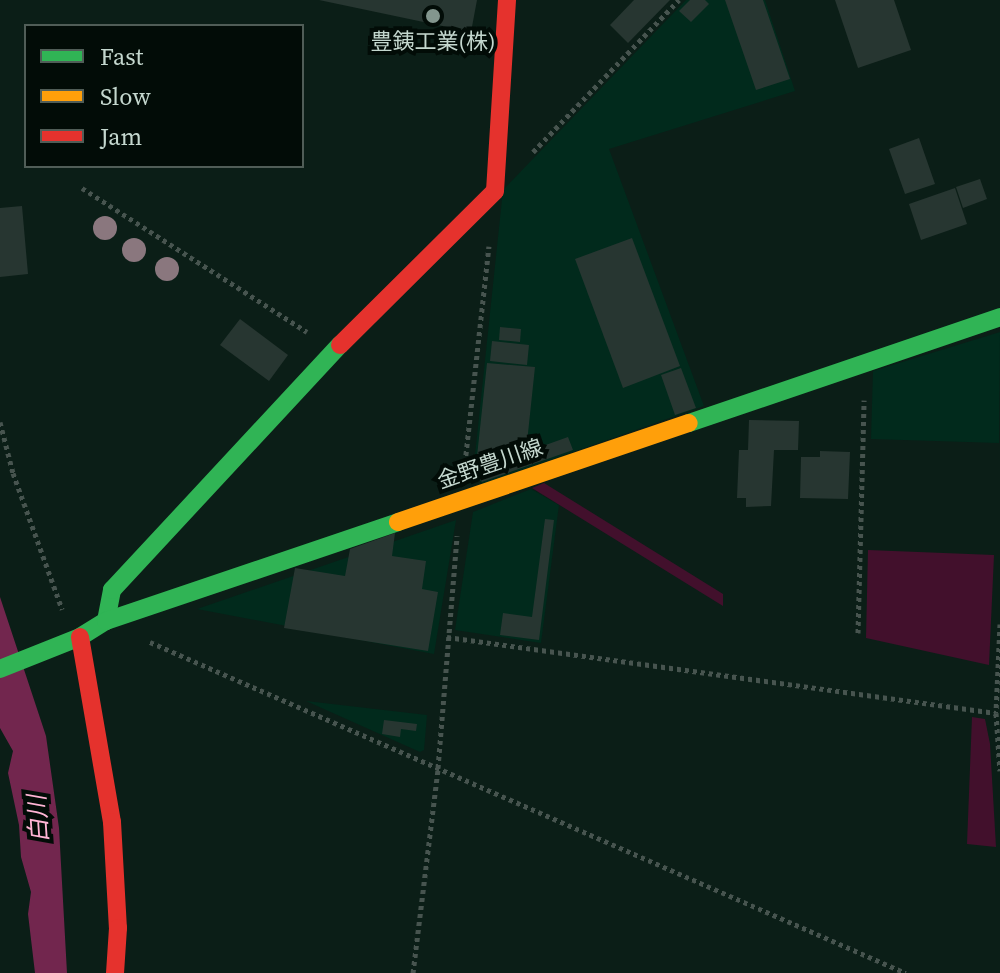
<!DOCTYPE html>
<html>
<head>
<meta charset="utf-8">
<style>
  body { margin:0 }
  #map { position:relative; width:1000px; height:973px; overflow:hidden; background:#0b1e17; font-family:"Source Serif 4","Noto Sans JP",serif }
  div>[style] { position:absolute }
  .built>* { inset:0; background:#012a1c }
  .green>* { inset:0; background:#42102c }
  .water>* { inset:0; background:#72264e }
  .building>* { inset:0; background:#273631 }
  .path>* { height:5px; margin-top:-2.5px; transform-origin:0; background:repeating-linear-gradient(90deg,#47544f 0 4px,transparent 0 8px) }
  .fast>* { height:18px; margin:-9px; padding:0 9px; transform-origin:9px; border-radius:9px; background:#30b455 }
  .slow>* { height:18px; margin:-9px; padding:0 9px; transform-origin:9px; border-radius:9px; background:#ff9f0a }
  .jam>* { height:18px; margin:-9px; padding:0 9px; transform-origin:9px; border-radius:9px; background:#e5322d }
  .trees>* { width:24px; height:24px; margin:-12px; border-radius:50%; background:#8a777e }
  .dots>* { width:22px; height:22px; translate:-50% -50%; box-sizing:border-box; border:4px solid #020c07; border-radius:50% }
  span { translate:-50% -50%; white-space:nowrap; text-align:center; line-height:1.15; -webkit-text-stroke:8px #020c07; paint-order:stroke }
  .poi-label { font-size:22px; color:#c4d7ce }
  .street-label { font-size:22px; color:#c4d7ce }
  .water-label { font-size:24px; color:#ffb5d5; font-style:italic }
  .legend { position:absolute; left:24px; top:24px; width:280px; height:144px; box-sizing:border-box; background:#020c07; border:2px solid #505d57; margin:0; padding:10px 14px; list-style:none; font-size:24px; color:#c4d7ce }
  .legend li { display:flex; align-items:center; gap:16px; height:40px }
  .legend b { width:40px; border:2px solid #505d57 }
</style>
</head>
<body>
<div id="map">
  <div class="built">
    <div style="clip-path:polygon(686px 0,765px 0,795px 91px,609px 149px,704px 406px,482px 484px,473px 474px,503px 190px)"></div>
    <div style="clip-path:polygon(1000px 332px,999px 443px,871px 439px,873px 371px)"></div>
    <div style="clip-path:polygon(531px 489px,559px 505px,541px 643px,455px 630px,473px 512px)"></div>
    <div style="clip-path:polygon(456px 520px,434px 654px,197px 609px)"></div>
    <div style="clip-path:polygon(306px 701px,427px 715px,424px 750px,420px 752px)"></div>
  </div>
  <div class="green">
    <div style="clip-path:polygon(544px 483px,723px 594px,723px 606px,532px 488px)"></div>
    <div style="clip-path:polygon(868px 550px,994px 555px,989px 665px,866px 638px)"></div>
    <div style="clip-path:polygon(972px 717px,985px 719px,990px 744px,996px 847px,967px 844px)"></div>
  </div>
  <div class="water">
    <div style="clip-path:polygon(0 597px,46px 736px,59px 828px,67px 973px,35px 973px,28px 914px,31px 892px,21px 857px,19px 825px,8px 773px,13px 751px,0 728px)"></div>
  </div>
  <div class="building">
    <div style="clip-path:polygon(319px 0,477px 0,471px 32px)"></div>
    <div style="clip-path:polygon(634px 0,670px 0,628px 43px,610px 25px)"></div>
    <div style="clip-path:polygon(690px 0,705px 0,709px 4px,691px 22px,679px 11px)"></div>
    <div style="clip-path:polygon(725px 0,763px 0,790px 79px,756px 90px)"></div>
    <div style="clip-path:polygon(835px 0,894px 0,911px 50px,858px 68px)"></div>
    <div style="clip-path:polygon(919px 138px,935px 184px,905px 194px,889px 149px)"></div>
    <div style="clip-path:polygon(980px 179px,987px 199px,963px 208px,956px 187px)"></div>
    <div style="clip-path:polygon(955px 188px,967px 224px,921px 240px,909px 204px)"></div>
    <div style="clip-path:polygon(22px 206px,28px 274px,0 277px,0 208px)"></div>
    <div style="clip-path:polygon(632px 238px,680px 366px,623px 388px,575px 259px)"></div>
    <div style="clip-path:polygon(240px 319px,288px 355px,269px 381px,220px 345px)"></div>
    <div style="clip-path:polygon(500px 327px,521px 329px,520px 342px,499px 340px)"></div>
    <div style="clip-path:polygon(492px 341px,529px 345px,527px 365px,490px 361px)"></div>
    <div style="clip-path:polygon(487px 363px,535px 367px,526px 452px,568px 437px,573px 450px,482px 482px,475px 475px)"></div>
    <div style="clip-path:polygon(681px 368px,696px 408px,675px 415px,661px 375px)"></div>
    <div style="clip-path:polygon(749px 420px,799px 421px,798px 450px,774px 450px,771px 506px,746px 507px,746px 498px,737px 498px,739px 450px,748px 450px)"></div>
    <div style="clip-path:polygon(820px 451px,850px 452px,848px 499px,800px 498px,801px 457px,820px 457px)"></div>
    <div style="clip-path:polygon(545px 519px,554px 520px,539px 640px,500px 635px,503px 613px,532px 617px)"></div>
    <div style="clip-path:polygon(395px 533px,392px 556px,426px 561px,422px 589px,438px 592px,428px 651px,284px 628px,295px 568px,345px 576px,350px 549px)"></div>
    <div style="clip-path:polygon(384px 720px,417px 724px,416px 731px,401px 729px,400px 737px,382px 734px)"></div>
  </div>
  <div class="path">
    <div style="left:533px;top:152px;width:211px;rotate:-46.2deg"></div>
    <div style="left:82px;top:188px;width:267px;rotate:32.6deg"></div>
    <div style="left:0;top:422px;width:53px;rotate:75.7deg"></div>
    <div style="left:13px;top:473px;width:145px;rotate:70.2deg"></div>
    <div style="left:465px;top:463px;width:218px;rotate:-83.7deg"></div>
    <div style="left:1000px;top:624px;width:89px;rotate:92.6deg"></div>
    <div style="left:996px;top:713px;width:58px;rotate:86.1deg"></div>
    <div style="left:858px;top:633px;width:233px;rotate:-88.5deg"></div>
    <div style="left:447px;top:637px;width:554px;rotate:7.88deg"></div>
    <div style="left:150px;top:642px;width:825px;rotate:23.65deg"></div>
    <div style="left:413px;top:973px;width:207px;rotate:-83deg"></div>
    <div style="left:438px;top:768px;width:233px;rotate:-85.3deg"></div>
  </div>
  <div class="fast">
    <div style="left:689px;top:423px;width:329px;rotate:-18.8deg"></div>
    <div style="left:106px;top:621px;width:32px;rotate:-79deg"></div>
    <div style="left:112px;top:590px;width:335px;rotate:-47.1deg"></div>
    <div style="left:0;top:669px;width:86px;rotate:-21.8deg"></div>
    <div style="left:80px;top:637px;width:31px;rotate:-32deg"></div>
    <div style="left:106px;top:621px;width:308px;rotate:-18.7deg"></div>
  </div>
  <div class="slow">
    <div style="left:398px;top:522px;width:307px;rotate:-18.8deg"></div>
  </div>
  <div class="jam">
    <div style="left:340px;top:345px;width:218px;rotate:-44.8deg"></div>
    <div style="left:495px;top:191px;width:191px;rotate:-86.4deg"></div>
    <div style="left:80px;top:637px;width:188px;rotate:80.2deg"></div>
    <div style="left:112px;top:822px;width:106px;rotate:86.8deg"></div>
    <div style="left:118px;top:928px;width:45px;rotate:93.8deg"></div>
  </div>
  <div class="trees">
    <div style="left:105px;top:228px"></div>
    <div style="left:134px;top:250px"></div>
    <div style="left:167px;top:269px"></div>
  </div>
  <div class="dots">
    <div style="left:433px;top:16px;background:#83968e"></div>
  </div>
  <div class="poi-label">
    <span style="left:433px;top:42px">豊銕工業(株)</span>
  </div>
  <div class="street-label">
    <span style="left:490px;top:464px;rotate:-19deg">金野豊川線</span>
  </div>
  <div class="water-label">
    <span style="left:38px;top:819px;rotate:-94deg">白川</span>
  </div>
  <ul class="legend">
  <li><b style="height:10px;background:#30b455"></b>Fast</li>
  <li><b style="height:10px;background:#ff9f0a"></b>Slow</li>
  <li><b style="height:10px;background:#e5322d"></b>Jam</li>
  </ul>
</div>
</body>
</html>
